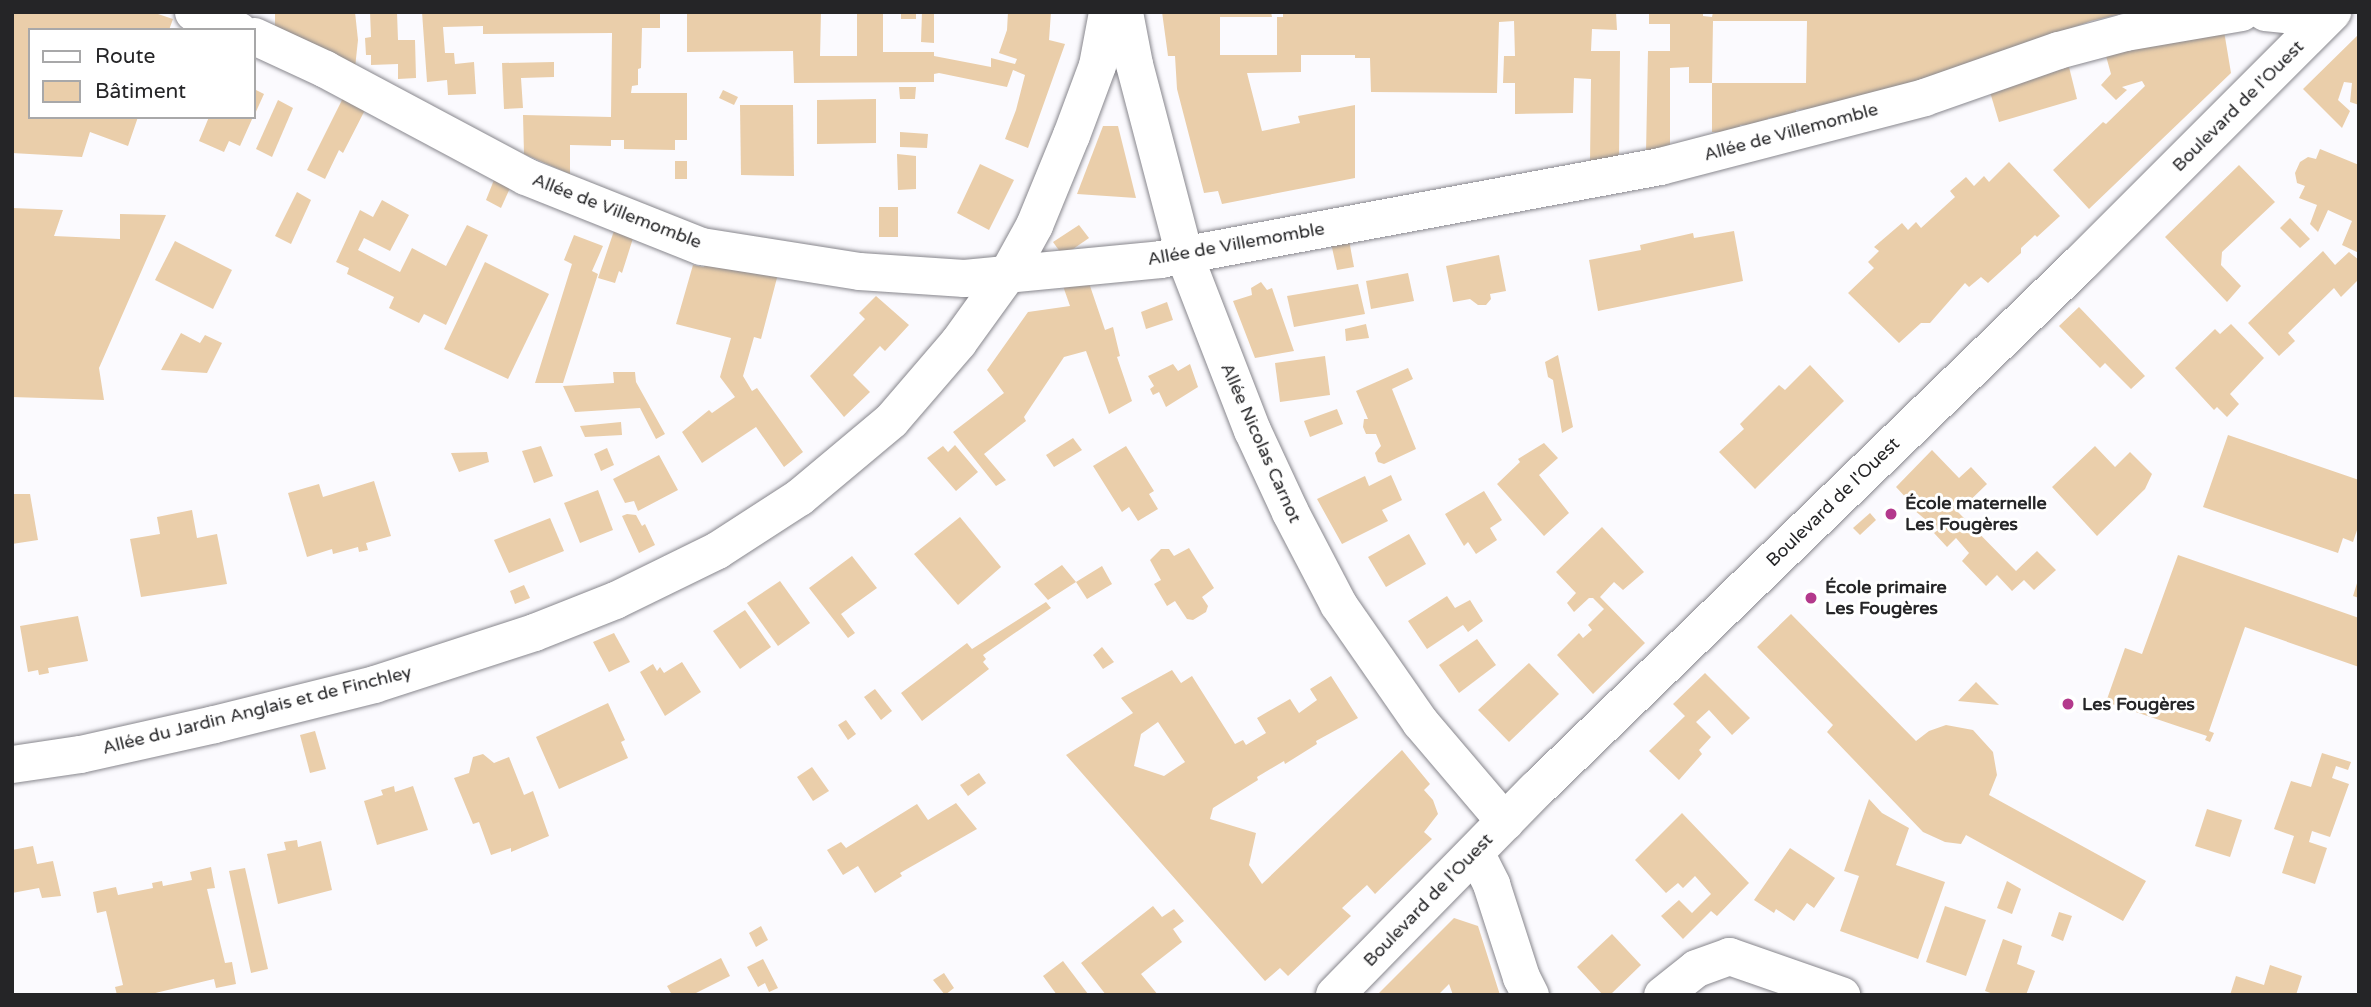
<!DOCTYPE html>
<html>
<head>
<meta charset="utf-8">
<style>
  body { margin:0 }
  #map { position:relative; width:2371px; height:1007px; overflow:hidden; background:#fbfafe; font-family:"Varela Round",sans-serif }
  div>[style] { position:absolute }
  .building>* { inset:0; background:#eaceaa }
  .roads { filter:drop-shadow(0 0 2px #88878d) drop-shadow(0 0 2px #88878d) }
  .street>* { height:37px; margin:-18.5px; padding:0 18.5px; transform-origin:18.5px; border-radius:18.5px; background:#fff }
  .secondary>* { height:38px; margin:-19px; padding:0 19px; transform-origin:19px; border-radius:19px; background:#fff }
  .dots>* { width:19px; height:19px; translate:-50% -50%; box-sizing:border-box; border:4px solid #fff; border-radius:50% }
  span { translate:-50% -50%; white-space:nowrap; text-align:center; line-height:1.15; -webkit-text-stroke:6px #fff; paint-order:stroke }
  .street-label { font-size:18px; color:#252527 }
  .poi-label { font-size:18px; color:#252527; font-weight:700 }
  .left { translate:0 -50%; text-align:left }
  .frame { position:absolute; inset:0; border:14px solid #252527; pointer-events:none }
  .legend { position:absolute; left:28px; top:28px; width:228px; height:91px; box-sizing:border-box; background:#fff; border:2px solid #a8a8a9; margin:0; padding:9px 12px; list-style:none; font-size:21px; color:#252527 }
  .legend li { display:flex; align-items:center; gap:14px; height:35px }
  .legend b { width:35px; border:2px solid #a8a8a9 }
</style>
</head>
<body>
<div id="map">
  <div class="building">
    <div style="clip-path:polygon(12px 12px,152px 12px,173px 19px,169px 30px,30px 30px,30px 117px,138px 117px,128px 146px,90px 132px,82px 157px,12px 153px)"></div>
    <div style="clip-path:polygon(275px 12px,355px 12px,358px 40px,355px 68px,275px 28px)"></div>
    <div style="clip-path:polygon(370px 12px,397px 12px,398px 40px,415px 40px,416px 78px,398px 79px,398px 64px,371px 65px,371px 55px,366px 55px,365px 38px,371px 37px)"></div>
    <div style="clip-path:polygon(422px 12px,660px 12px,660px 28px,642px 28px,641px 68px,638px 69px,638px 85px,632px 86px,631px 93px,687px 93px,687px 140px,675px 140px,675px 150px,624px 149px,624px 140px,611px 140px,611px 146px,570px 145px,570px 174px,524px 154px,523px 115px,611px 117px,612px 33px,483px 34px,483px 26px,443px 27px,445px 53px,454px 53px,455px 64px,474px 62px,476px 94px,448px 95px,447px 80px,427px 82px)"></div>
    <div style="clip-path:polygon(687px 12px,821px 12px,820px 56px,857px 56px,857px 12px,883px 12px,883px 52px,934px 52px,934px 56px,991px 67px,991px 58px,1015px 64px,1017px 59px,999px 53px,1007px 30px,1008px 12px,1051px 12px,1049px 40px,1065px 44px,1028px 148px,1005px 139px,1016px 110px,1025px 75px,1013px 70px,1007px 87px,939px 73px,934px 74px,934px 82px,794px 83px,793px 51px,687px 52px)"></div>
    <div style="clip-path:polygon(901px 12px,916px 12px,916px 19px,901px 19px)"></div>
    <div style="clip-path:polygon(922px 12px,934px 12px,934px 43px,921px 42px)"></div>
    <div style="clip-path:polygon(1162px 12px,1271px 12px,1272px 17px,1220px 17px,1220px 55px,1277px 55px,1277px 17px,1283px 17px,1283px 12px,1616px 12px,1617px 30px,1592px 29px,1591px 51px,1620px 51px,1619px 159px,1590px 164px,1591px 79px,1574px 78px,1573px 113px,1515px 114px,1515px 83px,1503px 83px,1504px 56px,1515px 56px,1514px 21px,1499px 22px,1497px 93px,1371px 92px,1370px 58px,1355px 58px,1355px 55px,1301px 55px,1301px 72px,1247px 73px,1262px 131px,1300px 123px,1298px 116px,1355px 105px,1355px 178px,1222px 204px,1218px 191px,1204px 193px,1177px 89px,1175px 56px,1168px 56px)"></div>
    <div style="clip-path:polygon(1649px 12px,1703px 12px,1703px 16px,1712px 17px,1713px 12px,2124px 13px,2091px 21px,1917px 83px,1827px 108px,1796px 110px,1796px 117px,1768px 118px,1768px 124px,1740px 125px,1740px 132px,1712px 132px,1712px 83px,1806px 83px,1807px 21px,1713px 21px,1712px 83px,1689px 83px,1689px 67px,1670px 68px,1670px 148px,1646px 153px,1648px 51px,1670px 51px,1670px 24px,1649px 24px)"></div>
    <div style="clip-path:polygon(2224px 31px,2231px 73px,2089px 209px,2053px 170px,2103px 122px,2106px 124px,2145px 86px,2142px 81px,2122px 87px,2127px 90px,2116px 100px,2101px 85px,2111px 74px,2106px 56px,2167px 40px)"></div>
    <div style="clip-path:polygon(2359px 34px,2359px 105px,2350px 102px,2352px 83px,2344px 82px,2338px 100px,2350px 111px,2342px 128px,2303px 89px)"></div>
    <div style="clip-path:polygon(554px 62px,554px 77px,521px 78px,523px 108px,504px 109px,502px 63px)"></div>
    <div style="clip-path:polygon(2069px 67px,2077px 99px,1999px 122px,1990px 92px)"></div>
    <div style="clip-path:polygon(899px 87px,916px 87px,915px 99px,900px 99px)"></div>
    <div style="clip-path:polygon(254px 89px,264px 94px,254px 116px)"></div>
    <div style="clip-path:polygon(723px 90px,738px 97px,734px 105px,719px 98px)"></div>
    <div style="clip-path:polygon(343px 98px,365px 110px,343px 153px,339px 150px,325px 179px,307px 170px)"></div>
    <div style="clip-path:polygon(876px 99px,876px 143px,817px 144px,817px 100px)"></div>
    <div style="clip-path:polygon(278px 100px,293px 108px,272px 157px,256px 149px)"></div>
    <div style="clip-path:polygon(740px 105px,793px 105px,794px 176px,741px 175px)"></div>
    <div style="clip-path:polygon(209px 117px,253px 117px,240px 146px,229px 141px,224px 152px,199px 141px)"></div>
    <div style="clip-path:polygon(1103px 126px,1118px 126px,1136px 198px,1077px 194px)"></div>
    <div style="clip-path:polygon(900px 132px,928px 134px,927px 148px,900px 147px)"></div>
    <div style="clip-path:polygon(2320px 149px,2359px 165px,2359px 253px,2342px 245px,2352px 221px,2328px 210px,2318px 232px,2310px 224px,2317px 205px,2299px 198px,2305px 186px,2297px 183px,2295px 173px,2300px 162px,2308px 157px,2316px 159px)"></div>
    <div style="clip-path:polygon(897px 154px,916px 156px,916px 189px,898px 190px)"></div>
    <div style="clip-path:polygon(675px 161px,687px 161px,687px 179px,675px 179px)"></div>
    <div style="clip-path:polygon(2009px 162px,2060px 216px,2037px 237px,2035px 235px,2021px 248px,2021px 253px,1988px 283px,1981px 277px,1969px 287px,1965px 283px,1930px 323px,1921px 323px,1899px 343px,1848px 293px,1874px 268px,1868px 262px,1879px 251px,1874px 247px,1902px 223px,1908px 230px,1916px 222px,1921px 228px,1955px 197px,1950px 191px,1966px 177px,1974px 186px,1984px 176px,1989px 182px)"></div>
    <div style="clip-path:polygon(980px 164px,1014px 180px,989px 230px,957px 213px)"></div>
    <div style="clip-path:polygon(2239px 165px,2275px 202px,2222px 252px,2221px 265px,2241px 286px,2227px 302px,2165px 237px)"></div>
    <div style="clip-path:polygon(494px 180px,510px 188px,501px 208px,486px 200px)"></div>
    <div style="clip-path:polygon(297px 192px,311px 200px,291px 244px,275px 236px)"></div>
    <div style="clip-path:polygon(382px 200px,409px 215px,390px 251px,364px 238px,358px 250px,400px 272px,412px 248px,446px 266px,467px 225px,488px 235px,446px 325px,424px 314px,419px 323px,389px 308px,394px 297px,347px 274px,349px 268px,336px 262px,360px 210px,373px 217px)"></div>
    <div style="clip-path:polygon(879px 207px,898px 207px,898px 237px,879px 237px)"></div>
    <div style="clip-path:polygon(12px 208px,63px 210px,54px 236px,120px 239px,120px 214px,166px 215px,99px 368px,104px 400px,12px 397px)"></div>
    <div style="clip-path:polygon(2290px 218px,2310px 239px,2300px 248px,2280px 228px)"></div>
    <div style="clip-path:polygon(616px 225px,635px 232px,622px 273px,619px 271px,615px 283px,598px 278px)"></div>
    <div style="clip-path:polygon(1079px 225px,1089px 238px,1063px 256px,1053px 242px)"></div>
    <div style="clip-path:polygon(1734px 231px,1743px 281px,1598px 311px,1589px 260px,1641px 250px,1640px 245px,1693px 233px,1694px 238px)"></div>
    <div style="clip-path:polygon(574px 235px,603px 246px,592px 271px,598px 274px,563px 383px,535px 383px,572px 264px,564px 260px)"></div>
    <div style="clip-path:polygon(1349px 240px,1354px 267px,1337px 270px,1331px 243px)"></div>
    <div style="clip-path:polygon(175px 241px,232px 270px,213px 309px,155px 280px)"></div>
    <div style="clip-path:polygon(2323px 251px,2335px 265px,2349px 252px,2359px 260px,2359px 279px,2341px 297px,2334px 288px,2288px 333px,2295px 341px,2279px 356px,2248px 323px)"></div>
    <div style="clip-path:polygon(1499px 255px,1506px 291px,1490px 294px,1491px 299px,1486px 305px,1478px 305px,1470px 299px,1453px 302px,1446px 266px)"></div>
    <div style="clip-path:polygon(707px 256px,778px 274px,761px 339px,754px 337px,743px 376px,752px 391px,757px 388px,803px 452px,784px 467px,756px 427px,702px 463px,682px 432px,709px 410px,712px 413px,735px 397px,720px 377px,731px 338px,676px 324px,693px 265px,704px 267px)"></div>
    <div style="clip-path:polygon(485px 262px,549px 294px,508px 379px,444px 349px)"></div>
    <div style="clip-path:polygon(1408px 273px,1414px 301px,1371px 309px,1366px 281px)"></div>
    <div style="clip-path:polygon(1261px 282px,1267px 290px,1272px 288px,1294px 351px,1255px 358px,1233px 301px,1252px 295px,1251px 288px)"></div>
    <div style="clip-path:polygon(1089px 283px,1105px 330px,1113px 327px,1120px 356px,1117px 357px,1132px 401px,1109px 414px,1086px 351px,1064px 357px,1024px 417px,1026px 421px,984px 454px,1006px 480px,996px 486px,953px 432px,1004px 393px,987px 370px,1028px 312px,1070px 306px,1063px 286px)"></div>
    <div style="clip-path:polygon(1358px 284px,1365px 314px,1294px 327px,1287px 296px)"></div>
    <div style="clip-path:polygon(876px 296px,909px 325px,885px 351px,880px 346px,853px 375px,870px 392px,844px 417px,810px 376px,865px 319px,859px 313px)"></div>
    <div style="clip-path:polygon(1167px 302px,1173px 320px,1146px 329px,1141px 312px)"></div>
    <div style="clip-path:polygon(2079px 307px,2145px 376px,2131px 389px,2105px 363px,2100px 368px,2059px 326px)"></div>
    <div style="clip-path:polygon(1366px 324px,1369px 338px,1346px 341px,1345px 329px)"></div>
    <div style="clip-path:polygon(2231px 324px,2264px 358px,2230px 394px,2239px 404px,2227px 417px,2217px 407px,2214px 410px,2175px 368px,2215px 329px,2220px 334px)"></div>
    <div style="clip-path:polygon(181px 333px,200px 343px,205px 335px,222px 343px,207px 373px,161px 370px)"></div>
    <div style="clip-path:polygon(1558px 355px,1573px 427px,1562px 433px,1553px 380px,1548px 377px,1545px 362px)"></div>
    <div style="clip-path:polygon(1325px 356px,1330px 395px,1280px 402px,1275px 363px)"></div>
    <div style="clip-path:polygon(1173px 364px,1178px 371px,1190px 364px,1198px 387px,1166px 407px,1159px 392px,1153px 395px,1150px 389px,1154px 386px,1148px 376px)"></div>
    <div style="clip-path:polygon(1810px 365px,1844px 401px,1755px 489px,1719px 452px,1744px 429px,1740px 424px,1779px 385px,1785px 390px)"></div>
    <div style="clip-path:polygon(1408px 368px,1413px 379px,1392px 389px,1416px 449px,1384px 464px,1378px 462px,1375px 453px,1381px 446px,1376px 434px,1366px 434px,1363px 427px,1364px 419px,1368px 419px,1356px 391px)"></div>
    <div style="clip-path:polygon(613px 372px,635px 372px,636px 382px,665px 434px,656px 439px,640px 408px,575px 412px,563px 386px,614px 383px)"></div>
    <div style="clip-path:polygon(1337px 409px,1343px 424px,1310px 437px,1304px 421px)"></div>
    <div style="clip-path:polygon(621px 422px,622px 435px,585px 437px,580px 426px)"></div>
    <div style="clip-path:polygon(2228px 435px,2359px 480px,2359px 524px,2353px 542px,2343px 538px,2338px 553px,2203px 507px)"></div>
    <div style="clip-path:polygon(1073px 438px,1082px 450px,1054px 467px,1046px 455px)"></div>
    <div style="clip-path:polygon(1544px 443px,1558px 458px,1539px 475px,1569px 513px,1544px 536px,1497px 484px,1520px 462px,1518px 459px)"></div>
    <div style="clip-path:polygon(955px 445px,978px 472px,956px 491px,927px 458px,943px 446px,948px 452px)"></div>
    <div style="clip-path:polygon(541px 446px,553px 476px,534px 483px,522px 451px)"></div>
    <div style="clip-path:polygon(1126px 446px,1154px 491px,1149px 494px,1158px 509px,1138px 521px,1129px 507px,1122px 512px,1093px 466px)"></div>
    <div style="clip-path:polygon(2095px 446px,2115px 467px,2130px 452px,2152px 474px,2145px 489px,2097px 536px,2052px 487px)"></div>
    <div style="clip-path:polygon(607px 448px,614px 465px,601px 471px,594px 454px)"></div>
    <div style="clip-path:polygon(1932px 450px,1959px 478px,1971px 467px,1987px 484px,1958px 512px,2016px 571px,2037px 551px,2056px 570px,2034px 590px,2024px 580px,2012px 591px,1997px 575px,1986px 586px,1962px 561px,1969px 553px,1956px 538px,1947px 547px,1934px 533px,1938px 530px,1908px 505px,1910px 502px,1896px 487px)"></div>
    <div style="clip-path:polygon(487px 452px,489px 462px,459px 472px,451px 453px)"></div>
    <div style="clip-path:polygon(659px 455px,678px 490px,638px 511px,634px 501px,625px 503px,613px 479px)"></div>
    <div style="clip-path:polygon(1391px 475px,1402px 500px,1382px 510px,1388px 521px,1342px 544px,1317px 499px,1365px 476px,1369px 486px)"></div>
    <div style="clip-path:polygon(374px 481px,391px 536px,366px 543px,368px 550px,359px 552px,358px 547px,333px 554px,332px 549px,307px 557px,288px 493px,319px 484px,323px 497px)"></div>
    <div style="clip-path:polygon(598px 490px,613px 530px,580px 543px,564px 503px)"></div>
    <div style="clip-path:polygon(1484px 491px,1502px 520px,1490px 528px,1497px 540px,1476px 554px,1468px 542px,1464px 546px,1445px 514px)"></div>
    <div style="clip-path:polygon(12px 494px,30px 494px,38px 540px,12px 544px)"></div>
    <div style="clip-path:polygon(192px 510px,197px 538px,217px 534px,227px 584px,141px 597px,130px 539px,160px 534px,157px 517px)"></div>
    <div style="clip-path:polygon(1870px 513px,1876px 520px,1860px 535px,1853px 528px)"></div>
    <div style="clip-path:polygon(627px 514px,636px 515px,642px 526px,645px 524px,655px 545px,639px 553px,622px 516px)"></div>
    <div style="clip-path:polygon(960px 517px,1001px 567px,958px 605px,914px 554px)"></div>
    <div style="clip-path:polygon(550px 518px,564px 551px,509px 573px,494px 540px)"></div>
    <div style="clip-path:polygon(1602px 527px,1644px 572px,1623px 590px,1614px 582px,1600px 597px,1645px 643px,1593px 694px,1557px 655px,1579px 633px,1583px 638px,1592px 630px,1588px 625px,1604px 609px,1593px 598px,1589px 598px,1574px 612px,1567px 603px,1576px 593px,1556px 572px)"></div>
    <div style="clip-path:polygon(1409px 534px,1426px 564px,1386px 587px,1368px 557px)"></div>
    <div style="clip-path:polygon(1189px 548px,1214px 588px,1202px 597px,1208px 606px,1206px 612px,1193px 620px,1187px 619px,1175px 601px,1167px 606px,1154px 584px,1161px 580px,1150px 560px,1161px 549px,1169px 549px,1174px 556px)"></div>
    <div style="clip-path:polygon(2178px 555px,2359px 618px,2359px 667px,2245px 627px,2209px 731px,2214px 733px,2210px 742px,2205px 740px,2207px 736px,2106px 702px,2125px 648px,2142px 654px)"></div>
    <div style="clip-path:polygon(852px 556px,877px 588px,841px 614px,855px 633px,848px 638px,809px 588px)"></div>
    <div style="clip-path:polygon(1062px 565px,1076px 582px,1102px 566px,1112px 584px,1087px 599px,1076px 582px,1048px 600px,1034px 584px)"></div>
    <div style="clip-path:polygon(2358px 580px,2359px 580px,2359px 598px,2353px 596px)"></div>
    <div style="clip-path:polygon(780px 581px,810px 623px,778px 646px,747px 603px)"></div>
    <div style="clip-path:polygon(524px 585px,530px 598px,515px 604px,510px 591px)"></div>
    <div style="clip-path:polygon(1447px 596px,1455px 608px,1470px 600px,1483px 621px,1468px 632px,1463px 625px,1427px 649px,1408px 621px)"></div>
    <div style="clip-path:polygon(1046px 602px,1051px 608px,983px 655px,986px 659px,983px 662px,989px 669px,922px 721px,901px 693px,967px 643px,972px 649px)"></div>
    <div style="clip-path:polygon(745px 610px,771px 647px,740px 669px,713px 631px)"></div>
    <div style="clip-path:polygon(1791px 614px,1916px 741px,1929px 731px,1946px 725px,1973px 730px,1993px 752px,1997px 775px,1989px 795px,2146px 881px,2123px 921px,1966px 835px,1961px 844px,1945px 842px,1923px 832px,1827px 732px,1833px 725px,1757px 647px)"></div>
    <div style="clip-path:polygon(78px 616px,88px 661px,48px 668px,49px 673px,39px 675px,38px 670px,28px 672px,20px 626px)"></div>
    <div style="clip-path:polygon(614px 633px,630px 662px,609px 672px,593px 642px)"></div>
    <div style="clip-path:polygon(1477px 639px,1496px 665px,1459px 693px,1439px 665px)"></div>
    <div style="clip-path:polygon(1102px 647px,1114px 662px,1103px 669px,1093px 655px)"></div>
    <div style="clip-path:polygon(682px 662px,701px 692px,665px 716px,640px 672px,653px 664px,657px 671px,660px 667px,664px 673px)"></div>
    <div style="clip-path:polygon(1529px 663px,1559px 694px,1509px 742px,1478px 710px)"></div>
    <div style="clip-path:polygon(evenodd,1172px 670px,1181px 683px,1192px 676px,1235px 744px,1243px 740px,1246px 745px,1266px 733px,1257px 718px,1290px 699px,1299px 713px,1317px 700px,1310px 689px,1331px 676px,1358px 718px,1316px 741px,1317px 744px,1285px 764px,1284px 761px,1257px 777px,1258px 780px,1213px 808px,1210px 819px,1256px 833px,1249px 865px,1262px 884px,1402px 750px,1430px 784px,1424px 790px,1433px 800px,1438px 814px,1424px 832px,1432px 839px,1375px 894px,1367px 885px,1342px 908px,1351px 916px,1288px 976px,1280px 968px,1265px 981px,1066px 755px,1133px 713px,1121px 698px,1172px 670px,1158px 722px,1185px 762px,1164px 776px,1134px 766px,1141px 734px,1158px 722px)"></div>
    <div style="clip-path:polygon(1705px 673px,1750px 718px,1732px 735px,1709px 710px,1696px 722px,1711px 737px,1699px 750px,1702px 754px,1679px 780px,1649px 751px,1685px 716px,1673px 704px)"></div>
    <div style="clip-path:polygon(1976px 682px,1999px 705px,1958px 701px)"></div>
    <div style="clip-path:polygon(875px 689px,892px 711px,881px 720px,864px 697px)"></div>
    <div style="clip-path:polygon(608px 703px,625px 740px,621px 742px,628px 758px,559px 789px,536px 737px)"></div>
    <div style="clip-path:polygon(846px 720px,856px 734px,848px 740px,838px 725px)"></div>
    <div style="clip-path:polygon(315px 731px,326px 769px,310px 773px,300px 735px)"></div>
    <div style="clip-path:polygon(2322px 753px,2351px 762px,2348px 770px,2336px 766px,2332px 778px,2349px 784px,2330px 837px,2312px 831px,2309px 842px,2327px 848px,2315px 884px,2282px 873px,2294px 836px,2274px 829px,2291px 781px,2311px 787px)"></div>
    <div style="clip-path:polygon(483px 754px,494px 763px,509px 757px,524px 795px,533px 791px,549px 836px,511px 852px,511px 848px,491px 855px,479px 822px,473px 824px,454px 778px,469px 773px,473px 757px)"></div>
    <div style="clip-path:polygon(812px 767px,829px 791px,813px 801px,797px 777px)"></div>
    <div style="clip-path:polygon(979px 773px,986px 783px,968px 796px,960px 785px)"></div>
    <div style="clip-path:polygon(394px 786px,395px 792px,413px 786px,428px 830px,377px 845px,364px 801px,383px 795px,381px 790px)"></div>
    <div style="clip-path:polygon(1869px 799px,1882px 813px,1909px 828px,1896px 865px,1945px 882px,1918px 959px,1840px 931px,1859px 876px,1844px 871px)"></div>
    <div style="clip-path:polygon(956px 803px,977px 829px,900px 873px,902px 876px,875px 893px,858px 866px,843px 875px,827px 850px,841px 842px,846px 848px,917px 804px,928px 820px)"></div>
    <div style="clip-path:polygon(2207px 809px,2242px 820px,2230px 857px,2195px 846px)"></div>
    <div style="clip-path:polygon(1682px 813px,1749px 883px,1717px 916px,1711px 911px,1683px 939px,1661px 916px,1679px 900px,1692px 913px,1711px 894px,1695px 876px,1683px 888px,1678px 883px,1666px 893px,1635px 860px)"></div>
    <div style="clip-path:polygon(297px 840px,298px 847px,321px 841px,332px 890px,278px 904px,267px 854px,286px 850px,284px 842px)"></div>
    <div style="clip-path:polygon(33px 846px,37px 864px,53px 861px,61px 896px,42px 898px,39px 888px,12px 893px,12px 850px)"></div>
    <div style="clip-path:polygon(1790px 848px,1835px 878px,1814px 908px,1807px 903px,1794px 921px,1776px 909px,1774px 913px,1754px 900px)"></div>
    <div style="clip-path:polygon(211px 867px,215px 888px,207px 889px,225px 963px,232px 962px,236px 984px,216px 988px,214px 979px,147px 995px,117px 995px,115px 987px,123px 985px,106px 911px,97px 913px,93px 892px,116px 887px,118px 895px,153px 888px,152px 883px,162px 881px,163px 886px,192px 880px,190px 872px)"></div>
    <div style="clip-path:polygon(245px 868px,268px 969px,251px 973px,229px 871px)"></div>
    <div style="clip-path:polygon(2007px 881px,2021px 889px,2012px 914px,1997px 908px)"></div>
    <div style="clip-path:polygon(1153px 906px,1162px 917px,1174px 909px,1184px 921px,1173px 929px,1182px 942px,1141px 974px,1158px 995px,1106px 995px,1081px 963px)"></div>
    <div style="clip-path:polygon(1945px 906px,1986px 920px,1966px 976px,1926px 962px)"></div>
    <div style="clip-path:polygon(2059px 912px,2072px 916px,2063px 941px,2051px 936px)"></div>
    <div style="clip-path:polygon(1454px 918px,1478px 926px,1500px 995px,1453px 995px,1449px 984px,1438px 995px,1377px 995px)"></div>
    <div style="clip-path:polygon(761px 926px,768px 940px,756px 947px,749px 933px)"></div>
    <div style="clip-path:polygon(1612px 934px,1641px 965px,1610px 995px,1603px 995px,1577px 967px)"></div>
    <div style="clip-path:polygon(2003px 939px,2022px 946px,2017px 964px,2035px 971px,2026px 995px,1996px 995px,1985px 991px)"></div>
    <div style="clip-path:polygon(721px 958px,730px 976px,692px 995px,672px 995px,667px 986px)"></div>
    <div style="clip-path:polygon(763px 959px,778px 988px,769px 992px,765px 983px,758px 987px,747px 967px)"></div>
    <div style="clip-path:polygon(1063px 961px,1088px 994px,1087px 995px,1057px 995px,1043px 976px)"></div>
    <div style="clip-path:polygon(2270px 965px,2302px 976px,2296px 995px,2230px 995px,2236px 976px,2264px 985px)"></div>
    <div style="clip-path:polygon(944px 973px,954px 988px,945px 995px,933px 980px)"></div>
  </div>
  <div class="roads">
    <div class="street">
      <div style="left:193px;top:12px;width:48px;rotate:21.8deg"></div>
      <div style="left:1124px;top:12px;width:53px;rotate:79.1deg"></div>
      <div style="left:1134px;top:64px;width:197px;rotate:75.3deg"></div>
      <div style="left:1184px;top:255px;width:188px;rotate:68.8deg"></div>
      <div style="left:1252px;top:430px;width:90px;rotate:65.1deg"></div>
      <div style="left:1290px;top:512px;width:104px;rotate:62.4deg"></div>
      <div style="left:1338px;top:604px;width:144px;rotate:55.2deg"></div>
      <div style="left:1420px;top:722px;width:131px;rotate:49.6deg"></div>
      <div style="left:2265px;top:12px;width:30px;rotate:6deg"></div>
      <div style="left:2295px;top:15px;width:23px;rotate:41deg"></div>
      <div style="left:254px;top:36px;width:78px;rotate:24.9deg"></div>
      <div style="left:325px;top:69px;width:227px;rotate:28.1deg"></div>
      <div style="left:525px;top:176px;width:189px;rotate:21.7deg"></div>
      <div style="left:701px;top:246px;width:160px;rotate:9deg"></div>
      <div style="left:859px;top:271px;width:105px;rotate:3.8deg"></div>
      <div style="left:964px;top:278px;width:197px;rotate:-5.5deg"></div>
      <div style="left:1160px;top:259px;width:509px;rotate:-10.54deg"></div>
      <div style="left:1660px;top:166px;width:273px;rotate:-14.6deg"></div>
      <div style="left:1924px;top:97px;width:142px;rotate:-19.3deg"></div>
      <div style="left:2058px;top:50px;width:69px;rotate:-15deg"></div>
      <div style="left:2125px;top:32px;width:118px;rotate:-9.8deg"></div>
      <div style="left:12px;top:764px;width:69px;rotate:-8.4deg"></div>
      <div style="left:80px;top:754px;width:137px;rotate:-12.6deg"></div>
      <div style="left:214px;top:724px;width:165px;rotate:-14deg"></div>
      <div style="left:374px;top:684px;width:168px;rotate:-18deg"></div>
      <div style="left:534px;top:632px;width:87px;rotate:-21.6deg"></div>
      <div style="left:615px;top:600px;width:114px;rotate:-26.1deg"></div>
      <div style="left:717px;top:550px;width:98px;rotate:-32.9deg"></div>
      <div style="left:799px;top:497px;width:120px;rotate:-39.9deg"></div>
      <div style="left:891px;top:420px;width:103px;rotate:-49.3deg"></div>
      <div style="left:958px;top:342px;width:84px;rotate:-54.2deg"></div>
      <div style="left:1007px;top:274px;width:56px;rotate:-61.1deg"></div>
      <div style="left:1034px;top:225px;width:97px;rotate:-67.7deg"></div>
      <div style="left:1071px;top:135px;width:75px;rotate:-69.6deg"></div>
      <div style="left:1097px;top:65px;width:54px;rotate:-79.3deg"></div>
      <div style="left:1475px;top:852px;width:36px;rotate:63deg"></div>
      <div style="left:1491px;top:884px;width:98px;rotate:72.1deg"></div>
      <div style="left:1521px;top:977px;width:20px;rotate:63deg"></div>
      <div style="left:1662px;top:995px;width:43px;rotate:-38.5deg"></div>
      <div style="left:1696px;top:968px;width:35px;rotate:-20deg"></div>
      <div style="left:1729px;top:956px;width:119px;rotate:19.2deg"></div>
    </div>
    <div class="secondary">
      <div style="left:1335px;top:995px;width:289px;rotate:-45.6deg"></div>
      <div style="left:1537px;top:789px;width:758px;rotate:-44.04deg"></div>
      <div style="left:2082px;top:262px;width:354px;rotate:-45deg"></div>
    </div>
  </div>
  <div class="dots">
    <div style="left:1891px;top:514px;background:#b3398c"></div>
    <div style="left:1811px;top:598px;background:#b3398c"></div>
    <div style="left:2068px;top:704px;background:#b3398c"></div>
  </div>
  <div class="street-label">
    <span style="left:2238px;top:106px;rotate:-45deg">Boulevard de l'Ouest</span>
    <span style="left:1791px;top:132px;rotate:-15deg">Allée de Villemomble</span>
    <span style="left:617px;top:211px;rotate:21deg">Allée de Villemomble</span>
    <span style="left:1236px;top:244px;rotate:-10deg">Allée de Villemomble</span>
    <span style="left:1261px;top:443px;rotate:66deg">Allée Nicolas Carnot</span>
    <span style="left:1833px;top:502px;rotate:-44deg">Boulevard de l'Ouest</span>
    <span style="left:257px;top:710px;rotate:-14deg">Allée du Jardin Anglais et de Finchley</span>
    <span style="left:1428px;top:900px;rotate:-46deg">Boulevard de l'Ouest</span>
  </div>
  <div class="poi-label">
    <span class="left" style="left:1905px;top:514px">École maternelle<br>Les Fougères</span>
    <span class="left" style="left:1825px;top:598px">École primaire<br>Les Fougères</span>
    <span class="left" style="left:2082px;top:704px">Les Fougères</span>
  </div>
  <div class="frame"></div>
  <ul class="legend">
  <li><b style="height:9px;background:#fff"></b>Route</li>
  <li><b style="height:19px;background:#eaceaa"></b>Bâtiment</li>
  </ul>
</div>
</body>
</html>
